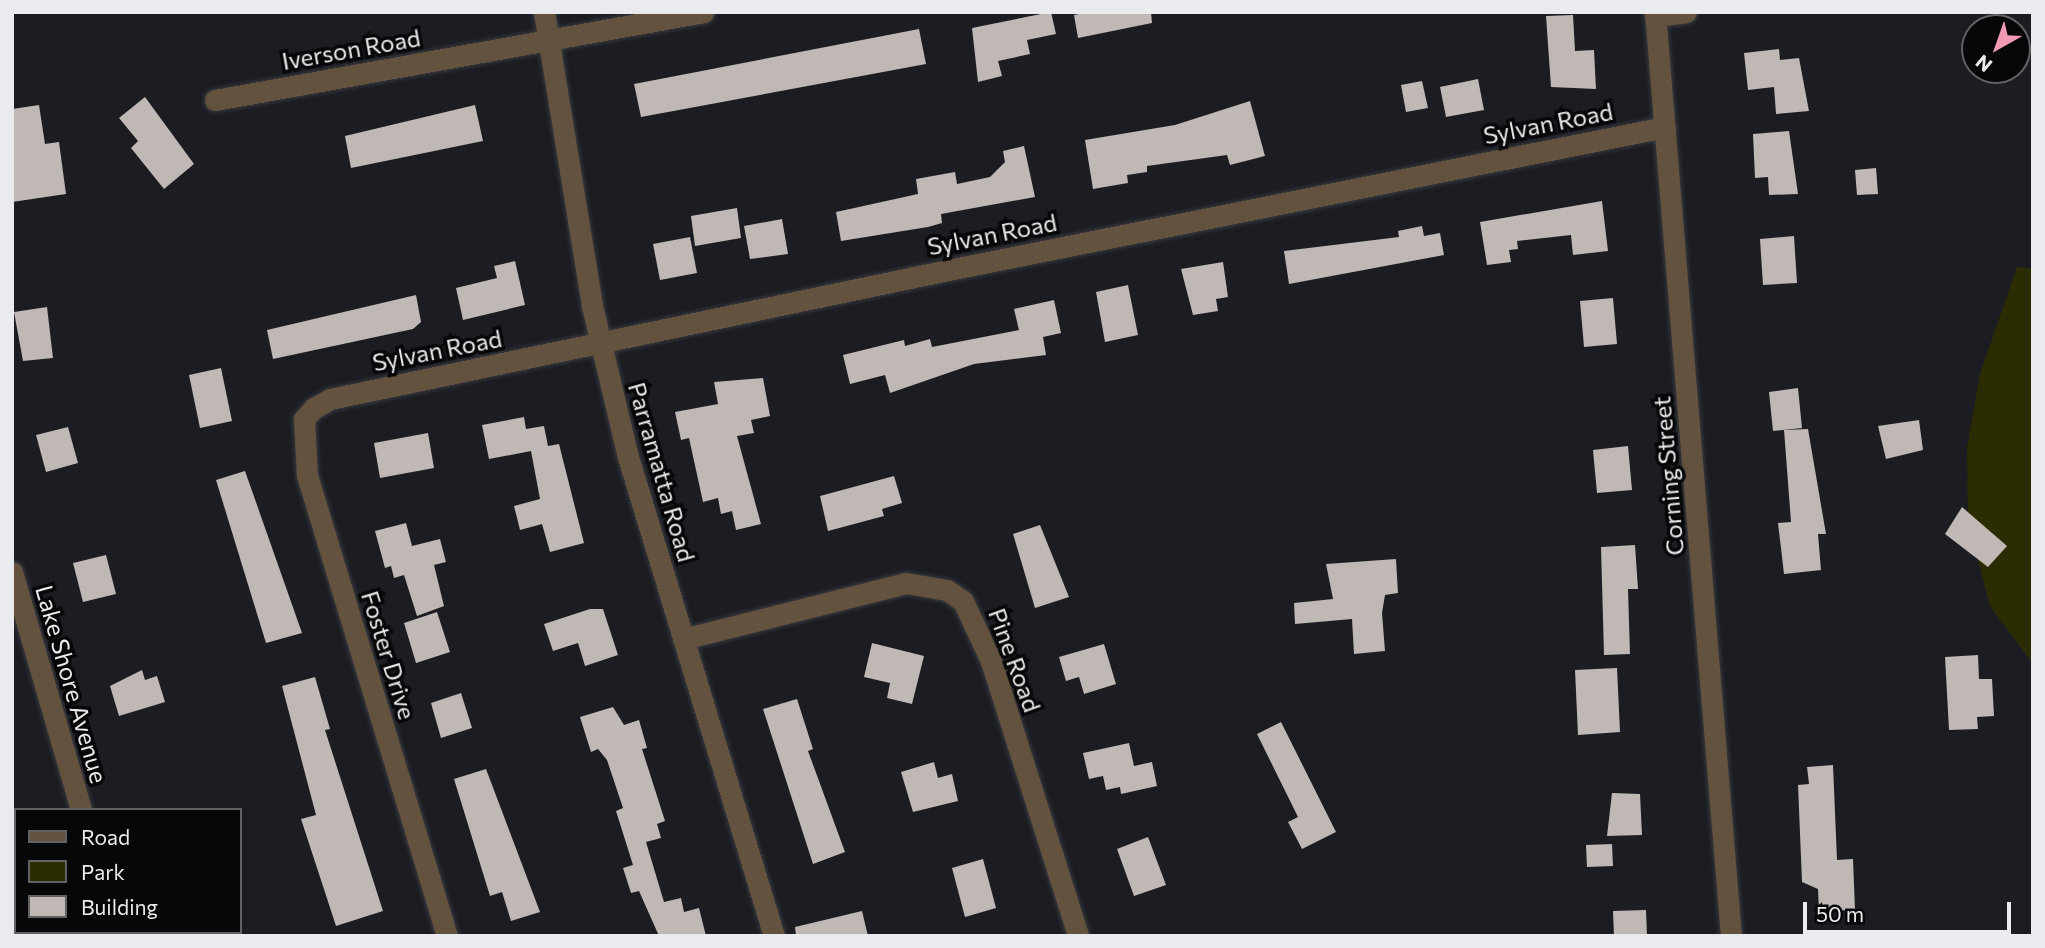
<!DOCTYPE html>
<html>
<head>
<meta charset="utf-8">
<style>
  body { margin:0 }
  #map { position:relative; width:2045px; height:948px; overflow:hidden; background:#1b1d22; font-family:Commissioner,sans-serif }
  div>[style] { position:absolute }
  .green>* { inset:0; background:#2b2c02 }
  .building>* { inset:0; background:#bfb8b5 }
  .roads { filter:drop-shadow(0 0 2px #383a3f) drop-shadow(0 0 2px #383a3f) }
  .minor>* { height:21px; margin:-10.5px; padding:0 10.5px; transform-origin:10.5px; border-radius:10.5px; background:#63523e }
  span { translate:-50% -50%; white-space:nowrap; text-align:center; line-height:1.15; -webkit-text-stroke:7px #070709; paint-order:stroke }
  .street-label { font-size:24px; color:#eaebee }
  .frame { position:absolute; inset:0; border:14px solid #eaebee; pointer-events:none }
  .legend { position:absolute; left:14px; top:808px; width:228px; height:126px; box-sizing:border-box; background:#070709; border:2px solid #626265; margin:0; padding:9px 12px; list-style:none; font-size:21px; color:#eaebee }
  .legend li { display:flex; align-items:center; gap:14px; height:35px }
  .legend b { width:35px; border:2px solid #626265 }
  .north { position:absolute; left:1961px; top:14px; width:70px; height:70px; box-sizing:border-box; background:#070709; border:2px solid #626265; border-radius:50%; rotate:220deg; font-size:19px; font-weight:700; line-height:28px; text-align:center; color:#eaebee }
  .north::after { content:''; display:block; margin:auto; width:24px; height:32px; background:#f19ab3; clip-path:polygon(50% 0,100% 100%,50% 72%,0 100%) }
  .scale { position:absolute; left:1803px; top:902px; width:208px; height:32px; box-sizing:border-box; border:4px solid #eaebee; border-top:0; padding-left:9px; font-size:21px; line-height:24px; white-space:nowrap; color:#eaebee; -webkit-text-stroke:5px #070709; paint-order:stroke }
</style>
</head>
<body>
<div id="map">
  <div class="green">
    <div style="clip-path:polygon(2017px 267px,2033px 268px,2033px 664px,1990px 606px,1968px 522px,1967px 448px,1980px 374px)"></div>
  </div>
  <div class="building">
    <div style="clip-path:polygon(1051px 12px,1056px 34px,1027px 40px,1030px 54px,998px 61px,1002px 76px,978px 82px,972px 28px)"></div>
    <div style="clip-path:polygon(1089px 12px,1151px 12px,1152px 23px,1078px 38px,1074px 15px)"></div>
    <div style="clip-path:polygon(1573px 15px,1575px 51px,1594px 50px,1596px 89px,1551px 87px,1546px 16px)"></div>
    <div style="clip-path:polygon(919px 29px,926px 64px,641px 117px,634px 84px)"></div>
    <div style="clip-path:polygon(1779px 49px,1780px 60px,1799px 58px,1809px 111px,1776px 114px,1774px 87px,1748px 90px,1744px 53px)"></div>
    <div style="clip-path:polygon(1478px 79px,1484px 110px,1446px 117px,1440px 87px)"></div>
    <div style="clip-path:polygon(1422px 81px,1428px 108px,1406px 112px,1401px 85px)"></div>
    <div style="clip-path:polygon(145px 97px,194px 164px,164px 189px,131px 148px,138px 141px,119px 118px)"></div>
    <div style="clip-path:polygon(1250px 101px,1265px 156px,1230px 165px,1227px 155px,1147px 166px,1147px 172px,1127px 175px,1128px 183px,1093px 189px,1085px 140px,1175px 125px)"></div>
    <div style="clip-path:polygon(39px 105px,45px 144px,59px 142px,66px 194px,12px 202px,12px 109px)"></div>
    <div style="clip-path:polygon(475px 105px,483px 141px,351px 168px,345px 136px)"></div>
    <div style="clip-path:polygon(1789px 131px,1798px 194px,1769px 195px,1768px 177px,1755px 178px,1753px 134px)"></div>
    <div style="clip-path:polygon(1024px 146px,1035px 197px,941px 214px,942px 223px,928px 227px,841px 241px,836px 212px,918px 194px,916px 179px,955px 172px,957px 184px,990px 177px,1005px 162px,1003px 151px)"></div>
    <div style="clip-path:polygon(1876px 168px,1878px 194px,1857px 195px,1855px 170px)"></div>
    <div style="clip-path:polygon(1602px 201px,1608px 251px,1573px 255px,1571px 235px,1517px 241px,1518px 249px,1509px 250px,1511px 262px,1487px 265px,1480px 222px)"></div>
    <div style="clip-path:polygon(737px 208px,741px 238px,695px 246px,691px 216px)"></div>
    <div style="clip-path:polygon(782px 219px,788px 254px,750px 259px,744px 226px)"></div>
    <div style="clip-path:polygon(1422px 226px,1424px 236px,1440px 233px,1444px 255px,1289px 284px,1284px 251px,1399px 237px,1398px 231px)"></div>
    <div style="clip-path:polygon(1794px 236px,1797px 283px,1763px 285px,1760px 239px)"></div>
    <div style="clip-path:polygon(690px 237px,697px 273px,660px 280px,653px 244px)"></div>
    <div style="clip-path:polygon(515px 261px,525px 305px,463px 320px,456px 288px,497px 278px,494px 266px)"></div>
    <div style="clip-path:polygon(1223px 262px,1228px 297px,1216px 299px,1218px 311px,1193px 315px,1181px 269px)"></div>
    <div style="clip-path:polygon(1128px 285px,1138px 335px,1105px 342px,1096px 292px)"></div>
    <div style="clip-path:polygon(416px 295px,421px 322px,413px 329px,273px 359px,267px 330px)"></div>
    <div style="clip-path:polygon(1613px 298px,1617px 344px,1584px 347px,1580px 301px)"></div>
    <div style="clip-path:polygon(1054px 300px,1061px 333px,1043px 337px,1046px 355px,974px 364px,890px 393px,885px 375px,850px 384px,843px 355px,904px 340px,905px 346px,930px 339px,932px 347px,1019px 330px,1014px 309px)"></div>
    <div style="clip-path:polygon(47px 307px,53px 358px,23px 361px,14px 312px)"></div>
    <div style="clip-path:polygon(221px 368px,232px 421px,200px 428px,189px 375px)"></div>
    <div style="clip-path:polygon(763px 378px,770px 416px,751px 420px,754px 433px,737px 436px,761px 524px,736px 530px,732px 511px,721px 514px,718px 498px,703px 502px,689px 438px,681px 440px,675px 412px,718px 404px,714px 382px)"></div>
    <div style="clip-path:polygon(1798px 388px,1802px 428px,1773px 431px,1769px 392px)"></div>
    <div style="clip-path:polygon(524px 417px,526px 429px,544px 426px,548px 446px,559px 444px,584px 543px,550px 552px,542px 524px,520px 530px,514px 506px,540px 499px,531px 451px,489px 459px,482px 425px)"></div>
    <div style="clip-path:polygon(1919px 420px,1923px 450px,1886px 459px,1878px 426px)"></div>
    <div style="clip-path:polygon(68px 427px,78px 463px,46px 472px,36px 435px)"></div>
    <div style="clip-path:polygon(1808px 429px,1826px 534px,1818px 534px,1821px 570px,1784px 574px,1778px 523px,1791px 522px,1784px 430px)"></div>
    <div style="clip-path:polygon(428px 433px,434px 468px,380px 478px,374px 443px)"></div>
    <div style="clip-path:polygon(1628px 446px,1632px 490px,1597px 493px,1593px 450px)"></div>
    <div style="clip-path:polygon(245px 471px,302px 633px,266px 643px,216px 480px)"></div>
    <div style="clip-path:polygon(894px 476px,902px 503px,882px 509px,884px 516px,828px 531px,820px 496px)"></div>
    <div style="clip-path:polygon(1962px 507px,2007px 546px,1988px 567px,1945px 534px)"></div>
    <div style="clip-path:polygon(406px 523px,412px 546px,440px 539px,446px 562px,434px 565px,444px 606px,417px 616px,404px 575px,394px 578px,391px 566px,385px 568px,375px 531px)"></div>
    <div style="clip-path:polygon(1040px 525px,1069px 597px,1035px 608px,1013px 534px)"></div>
    <div style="clip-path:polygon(1635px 545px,1638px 589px,1628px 589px,1630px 654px,1604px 655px,1601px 547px)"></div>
    <div style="clip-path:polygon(106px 555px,116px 594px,83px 602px,73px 563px)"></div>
    <div style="clip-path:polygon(1396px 559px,1398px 593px,1385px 595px,1382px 613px,1385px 651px,1354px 654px,1352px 619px,1295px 624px,1294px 603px,1333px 599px,1326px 564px)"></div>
    <div style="clip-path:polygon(590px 609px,603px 609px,618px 655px,585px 666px,578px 643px,553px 651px,544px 624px)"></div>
    <div style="clip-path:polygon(437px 612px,450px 652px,416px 663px,404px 623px)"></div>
    <div style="clip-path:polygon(872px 643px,924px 656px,912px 704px,887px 698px,890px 683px,864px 677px)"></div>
    <div style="clip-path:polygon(1104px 644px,1116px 684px,1084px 694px,1079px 677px,1066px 681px,1059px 657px)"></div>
    <div style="clip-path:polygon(1978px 655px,1979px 679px,1992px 679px,1994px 716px,1977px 717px,1978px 729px,1949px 730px,1945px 657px)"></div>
    <div style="clip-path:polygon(1617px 668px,1620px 732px,1578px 735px,1575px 670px)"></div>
    <div style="clip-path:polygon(142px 670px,145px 680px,157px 676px,165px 702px,119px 716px,110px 686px)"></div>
    <div style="clip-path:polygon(315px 677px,330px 729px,325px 730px,383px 911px,336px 926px,301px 819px,316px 815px,282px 686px)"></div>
    <div style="clip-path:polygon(461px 693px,472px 728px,441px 738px,431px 703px)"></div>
    <div style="clip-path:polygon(797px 699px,813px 749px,808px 751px,845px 852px,813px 864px,763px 709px)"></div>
    <div style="clip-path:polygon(613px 707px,624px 725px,639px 720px,647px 748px,642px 749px,665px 821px,657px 824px,661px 838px,646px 842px,664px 902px,681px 898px,684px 912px,699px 908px,706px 936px,659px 936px,639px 891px,631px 893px,623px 868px,633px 865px,616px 811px,623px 808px,607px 760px,598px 749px,591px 752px,580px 717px)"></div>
    <div style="clip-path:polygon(1281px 722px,1336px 832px,1302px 849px,1288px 822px,1298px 817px,1257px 734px)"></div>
    <div style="clip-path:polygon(1129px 743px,1134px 766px,1152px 762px,1157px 786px,1121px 794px,1120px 787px,1106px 790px,1103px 776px,1089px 779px,1083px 753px)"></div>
    <div style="clip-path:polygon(934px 762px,938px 778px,952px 774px,958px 801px,913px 812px,901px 772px)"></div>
    <div style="clip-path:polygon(1833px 765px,1837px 860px,1853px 859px,1855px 910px,1819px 911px,1818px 889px,1802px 882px,1798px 785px,1809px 784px,1807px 767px)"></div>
    <div style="clip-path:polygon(486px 769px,540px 912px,511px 921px,502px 892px,490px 896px,454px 779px)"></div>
    <div style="clip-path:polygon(1612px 793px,1640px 794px,1642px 835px,1607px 836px)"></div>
    <div style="clip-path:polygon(1148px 837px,1166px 885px,1134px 896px,1117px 849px)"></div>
    <div style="clip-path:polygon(1612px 844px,1613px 866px,1587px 867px,1586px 845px)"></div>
    <div style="clip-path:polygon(983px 859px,996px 908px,965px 917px,952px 868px)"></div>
    <div style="clip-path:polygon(1646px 910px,1647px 936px,1614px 936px,1613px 911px)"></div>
    <div style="clip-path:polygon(862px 911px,868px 936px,796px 936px,795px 927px)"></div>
  </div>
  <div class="roads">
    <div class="minor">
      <div style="left:544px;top:12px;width:298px;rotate:80.7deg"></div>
      <div style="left:592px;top:306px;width:155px;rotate:76.6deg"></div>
      <div style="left:628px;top:457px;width:501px;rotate:73.05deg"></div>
      <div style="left:1655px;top:12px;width:927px;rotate:85.3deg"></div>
      <div style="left:1655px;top:16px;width:31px;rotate:-7deg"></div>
      <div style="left:215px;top:100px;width:496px;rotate:-10.2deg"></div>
      <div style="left:12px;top:572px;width:248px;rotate:73.8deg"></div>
      <div style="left:683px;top:639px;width:230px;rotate:-14.1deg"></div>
      <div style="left:906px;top:583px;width:42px;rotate:9.7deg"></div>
      <div style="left:947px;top:590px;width:19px;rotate:35deg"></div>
      <div style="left:963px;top:601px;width:66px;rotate:65deg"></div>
      <div style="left:991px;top:661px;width:288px;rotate:72.4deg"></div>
      <div style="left:120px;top:932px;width:4px;rotate:76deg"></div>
      <div style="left:447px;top:936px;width:482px;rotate:-106.9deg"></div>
      <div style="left:307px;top:475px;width:56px;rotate:-93.1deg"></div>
      <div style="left:304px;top:419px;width:15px;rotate:-48deg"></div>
      <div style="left:314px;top:408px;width:18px;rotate:-29deg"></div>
      <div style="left:330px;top:399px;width:631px;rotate:-11.79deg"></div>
      <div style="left:948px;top:270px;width:731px;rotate:-11.28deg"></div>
    </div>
  </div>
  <div class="street-label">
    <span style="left:351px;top:49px;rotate:-10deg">Iverson Road</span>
    <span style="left:1548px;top:123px;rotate:-11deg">Sylvan Road</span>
    <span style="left:992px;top:234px;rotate:-11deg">Sylvan Road</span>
    <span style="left:437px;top:350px;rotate:-11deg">Sylvan Road</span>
    <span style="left:662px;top:472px;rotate:74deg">Parramatta Road</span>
    <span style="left:1668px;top:476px;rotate:-95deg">Corning Street</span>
    <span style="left:389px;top:655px;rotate:73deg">Foster Drive</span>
    <span style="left:1015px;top:660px;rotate:70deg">Pine Road</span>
    <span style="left:72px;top:684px;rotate:74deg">Lake Shore Avenue</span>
  </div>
  <div class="frame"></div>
  <ul class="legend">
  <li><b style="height:9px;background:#63523e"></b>Road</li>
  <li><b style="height:19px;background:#2b2c02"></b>Park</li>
  <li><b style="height:19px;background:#bfb8b5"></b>Building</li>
  </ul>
  <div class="north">N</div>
  <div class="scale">50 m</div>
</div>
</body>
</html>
